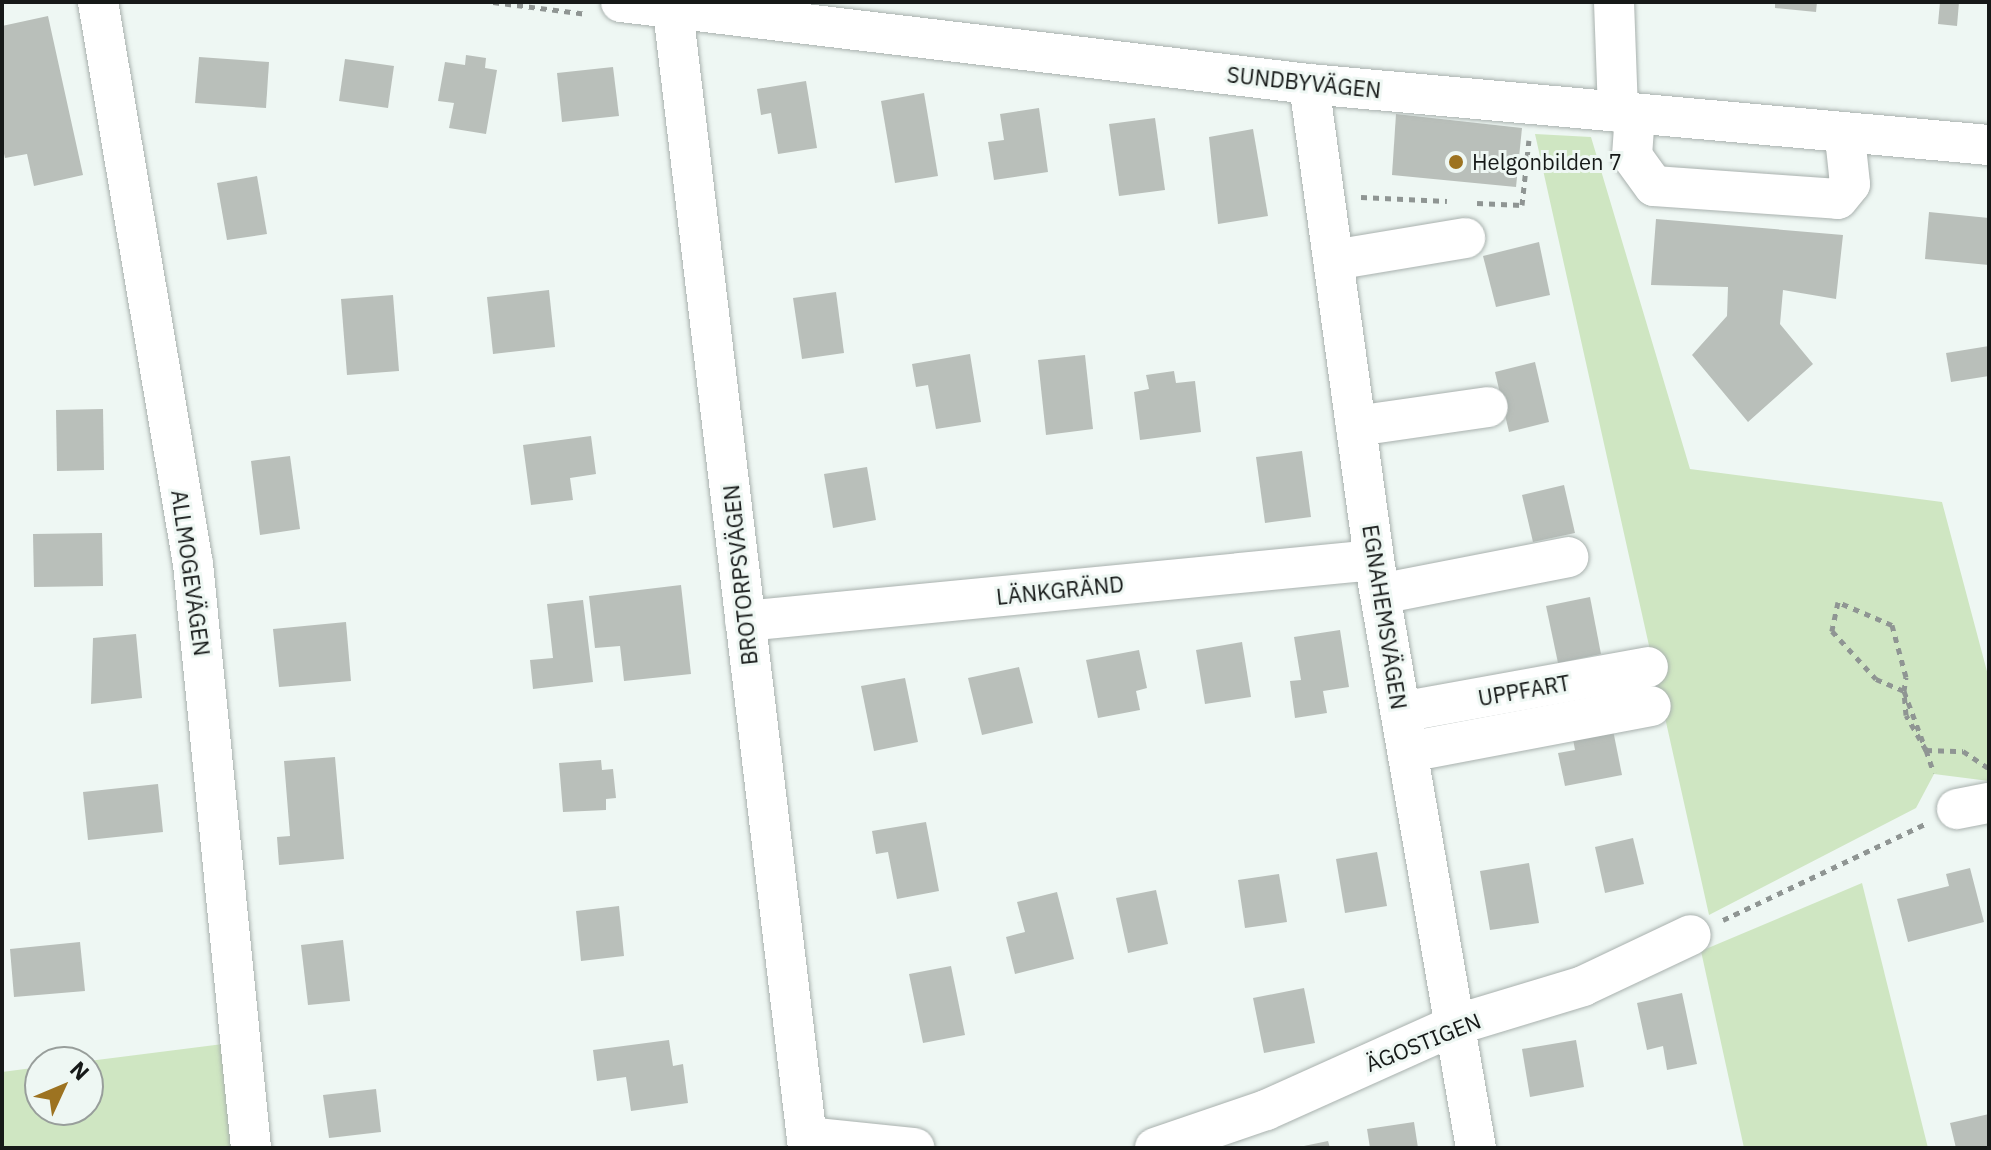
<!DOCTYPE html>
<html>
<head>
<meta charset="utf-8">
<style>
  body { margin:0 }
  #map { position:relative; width:1991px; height:1150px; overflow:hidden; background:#eef7f3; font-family:"IBM Plex Sans",sans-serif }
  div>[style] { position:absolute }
  .green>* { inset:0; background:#cfe6c2 }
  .building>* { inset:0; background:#b9bfba }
  .path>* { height:5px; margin-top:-2.5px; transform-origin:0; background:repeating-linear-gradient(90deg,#8f9593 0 6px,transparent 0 12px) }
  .roads { filter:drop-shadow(0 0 2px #a9b1ae) drop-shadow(0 0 2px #a9b1ae) }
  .minor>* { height:40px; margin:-20px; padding:0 20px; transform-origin:20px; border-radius:20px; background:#fff }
  .dots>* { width:22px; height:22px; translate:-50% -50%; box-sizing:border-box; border:4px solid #eef7f3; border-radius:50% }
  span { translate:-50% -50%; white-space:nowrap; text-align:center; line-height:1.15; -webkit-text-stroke:6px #eef7f3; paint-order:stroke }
  .street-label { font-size:22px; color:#161918 }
  .poi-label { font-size:22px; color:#161918 }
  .left { translate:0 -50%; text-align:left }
  .frame { position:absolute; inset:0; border:4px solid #161918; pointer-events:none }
  .north { position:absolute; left:24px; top:1046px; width:80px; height:80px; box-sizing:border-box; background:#eef7f3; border:2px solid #989e9b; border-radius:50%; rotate:46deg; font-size:22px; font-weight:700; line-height:32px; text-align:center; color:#161918 }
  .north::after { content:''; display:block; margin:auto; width:28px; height:36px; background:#9d7321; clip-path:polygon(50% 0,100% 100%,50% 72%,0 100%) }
</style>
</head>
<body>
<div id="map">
  <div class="green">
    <div style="clip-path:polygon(1535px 134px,1591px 137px,1690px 469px,1942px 502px,1989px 679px,1989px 781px,1934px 774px,1916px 808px,1709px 915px)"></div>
    <div style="clip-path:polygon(1862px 883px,1928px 1148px,1744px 1148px,1701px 951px)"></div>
    <div style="clip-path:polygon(223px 1044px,232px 1148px,2px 1148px,2px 1072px,40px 1067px,40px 1110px,88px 1110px,88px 1062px,81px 1062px)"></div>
  </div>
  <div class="building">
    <div style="clip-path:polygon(1775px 2px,1817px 2px,1816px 12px,1775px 8px)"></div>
    <div style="clip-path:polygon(1940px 2px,1959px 2px,1957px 26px,1938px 24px)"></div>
    <div style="clip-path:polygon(48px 16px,83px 175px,34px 186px,27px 154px,5px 158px,2px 145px,2px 26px)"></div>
    <div style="clip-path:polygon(466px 55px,486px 58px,485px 68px,497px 70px,486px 134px,449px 128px,454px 103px,438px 101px,445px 62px,465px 65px)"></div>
    <div style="clip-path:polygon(199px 57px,269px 62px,266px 108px,195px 103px)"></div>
    <div style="clip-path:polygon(345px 59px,394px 66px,388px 108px,339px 101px)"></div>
    <div style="clip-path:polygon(613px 67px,619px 116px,562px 122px,557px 73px)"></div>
    <div style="clip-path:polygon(806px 81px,817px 148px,778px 154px,771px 113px,761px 115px,757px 89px)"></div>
    <div style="clip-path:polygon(924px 93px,938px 176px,895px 183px,881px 101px)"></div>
    <div style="clip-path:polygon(1039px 108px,1048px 172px,994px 180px,988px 142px,1004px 140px,1000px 114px)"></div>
    <div style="clip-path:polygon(1396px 114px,1522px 128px,1516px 187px,1392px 175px)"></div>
    <div style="clip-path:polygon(1155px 118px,1165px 190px,1119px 196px,1109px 124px)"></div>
    <div style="clip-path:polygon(1253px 129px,1268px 216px,1218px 224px,1209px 137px)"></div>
    <div style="clip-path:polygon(257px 176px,267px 234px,227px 240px,217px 183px)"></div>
    <div style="clip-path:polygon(1929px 212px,1989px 218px,1989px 265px,1925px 259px)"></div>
    <div style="clip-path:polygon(1656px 219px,1843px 235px,1836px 299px,1783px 290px,1780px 324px,1813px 364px,1748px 422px,1692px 355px,1727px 316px,1728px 287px,1651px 285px)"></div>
    <div style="clip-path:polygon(1539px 242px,1550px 295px,1496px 307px,1483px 256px)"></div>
    <div style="clip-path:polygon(549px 290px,555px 347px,493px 354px,487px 297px)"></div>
    <div style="clip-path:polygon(836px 292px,844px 353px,802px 359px,793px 298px)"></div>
    <div style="clip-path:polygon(393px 295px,399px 371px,347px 375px,341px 299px)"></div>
    <div style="clip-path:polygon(1989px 346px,1989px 376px,1951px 382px,1946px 353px)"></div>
    <div style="clip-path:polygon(970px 354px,981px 422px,936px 429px,928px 385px,916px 387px,912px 364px)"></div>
    <div style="clip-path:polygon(1085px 355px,1093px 429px,1046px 435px,1038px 360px)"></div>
    <div style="clip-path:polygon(1535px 362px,1549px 422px,1509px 432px,1495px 372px)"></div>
    <div style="clip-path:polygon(1174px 371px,1176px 383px,1195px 381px,1201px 432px,1140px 440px,1134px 392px,1149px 389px,1146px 375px)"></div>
    <div style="clip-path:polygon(103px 409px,104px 470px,57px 471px,56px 410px)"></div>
    <div style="clip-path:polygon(591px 436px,596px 474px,570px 478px,573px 500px,531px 505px,523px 445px)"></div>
    <div style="clip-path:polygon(1302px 451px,1311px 517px,1265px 523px,1256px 457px)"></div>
    <div style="clip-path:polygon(290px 456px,300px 529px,260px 535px,251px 461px)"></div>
    <div style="clip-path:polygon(867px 467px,876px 520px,833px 528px,824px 474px)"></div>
    <div style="clip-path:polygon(1564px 485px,1575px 533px,1533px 542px,1522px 495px)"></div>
    <div style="clip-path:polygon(102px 533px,103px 586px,34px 587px,33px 534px)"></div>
    <div style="clip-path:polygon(681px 585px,691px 674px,624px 681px,620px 646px,595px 648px,589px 596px)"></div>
    <div style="clip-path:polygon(1590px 597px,1601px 654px,1558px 663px,1546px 606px)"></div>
    <div style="clip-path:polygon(583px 600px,593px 682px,533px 689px,530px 660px,553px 658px,547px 604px)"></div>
    <div style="clip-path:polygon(346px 622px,351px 681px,279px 687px,273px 629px)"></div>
    <div style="clip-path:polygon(1340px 630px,1349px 687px,1323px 691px,1327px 713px,1295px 718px,1290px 681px,1301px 680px,1294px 637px)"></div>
    <div style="clip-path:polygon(136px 634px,142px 698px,91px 704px,93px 638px)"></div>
    <div style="clip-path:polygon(1242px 642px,1251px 697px,1205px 704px,1196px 650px)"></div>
    <div style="clip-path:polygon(1139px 650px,1147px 688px,1136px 691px,1140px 710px,1098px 718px,1086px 660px)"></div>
    <div style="clip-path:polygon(1019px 667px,1033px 723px,982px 735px,968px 678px)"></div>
    <div style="clip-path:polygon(905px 678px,918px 742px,874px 751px,861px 686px)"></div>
    <div style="clip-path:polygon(1611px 720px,1622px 775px,1565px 786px,1558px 753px,1575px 750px,1571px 728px)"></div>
    <div style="clip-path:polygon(335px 757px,344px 859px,279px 865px,277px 837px,290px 836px,284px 761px)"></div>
    <div style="clip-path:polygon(601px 760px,602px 770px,613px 769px,616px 798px,606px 799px,606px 810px,563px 812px,559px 763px)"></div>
    <div style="clip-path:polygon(158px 784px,163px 832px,88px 840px,83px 792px)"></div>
    <div style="clip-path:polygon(926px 822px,939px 891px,897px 899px,888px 852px,876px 854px,872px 831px)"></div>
    <div style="clip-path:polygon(1633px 838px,1644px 884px,1605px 893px,1595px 847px)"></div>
    <div style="clip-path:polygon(1377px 852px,1387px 906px,1345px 913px,1336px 859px)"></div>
    <div style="clip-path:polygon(1529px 863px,1539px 923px,1490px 930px,1480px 871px)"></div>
    <div style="clip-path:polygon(1970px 868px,1984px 922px,1908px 942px,1897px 899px,1949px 886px,1946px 874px)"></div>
    <div style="clip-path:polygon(1279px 874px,1287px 922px,1245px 928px,1238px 880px)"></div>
    <div style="clip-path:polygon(1156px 890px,1168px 944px,1128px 953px,1116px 898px)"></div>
    <div style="clip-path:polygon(1057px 892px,1074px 959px,1015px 974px,1006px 937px,1025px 932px,1017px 902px)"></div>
    <div style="clip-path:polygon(619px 906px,624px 956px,581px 961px,576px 911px)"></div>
    <div style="clip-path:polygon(343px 940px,350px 1001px,308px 1005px,301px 945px)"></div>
    <div style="clip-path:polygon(80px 942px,85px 991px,14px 997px,10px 949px)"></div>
    <div style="clip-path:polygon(951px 966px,965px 1035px,923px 1043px,909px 974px)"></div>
    <div style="clip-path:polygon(1304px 988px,1315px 1043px,1264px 1053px,1253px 998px)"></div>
    <div style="clip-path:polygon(1682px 993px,1697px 1064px,1667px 1070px,1663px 1046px,1647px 1050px,1637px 1003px)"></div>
    <div style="clip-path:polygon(669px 1040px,673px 1066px,683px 1064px,688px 1103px,631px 1111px,626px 1077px,597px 1081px,593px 1050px)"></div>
    <div style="clip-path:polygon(1576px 1040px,1584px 1087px,1530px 1097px,1522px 1049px)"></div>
    <div style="clip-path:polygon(376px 1089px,381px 1132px,329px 1138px,323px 1095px)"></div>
    <div style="clip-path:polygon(1989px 1114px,1989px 1148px,1956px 1148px,1950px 1123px)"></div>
    <div style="clip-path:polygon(1414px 1122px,1418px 1148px,1370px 1148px,1367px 1129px)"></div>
    <div style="clip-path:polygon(1328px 1141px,1330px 1148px,1299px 1148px,1299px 1147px)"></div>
  </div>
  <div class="path">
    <div style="left:493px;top:2px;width:95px;rotate:7.3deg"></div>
    <div style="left:1361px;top:197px;width:86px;rotate:2.7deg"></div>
    <div style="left:1477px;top:203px;width:45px;rotate:2.5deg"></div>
    <div style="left:1522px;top:205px;width:65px;rotate:-83.9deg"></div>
    <div style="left:1926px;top:750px;width:40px;rotate:-119.7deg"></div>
    <div style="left:1906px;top:715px;width:24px;rotate:-95deg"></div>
    <div style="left:1904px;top:691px;width:14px;rotate:-82deg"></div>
    <div style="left:1906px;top:677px;width:54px;rotate:-105.1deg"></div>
    <div style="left:1892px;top:625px;width:59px;rotate:-156.9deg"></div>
    <div style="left:1838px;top:602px;width:30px;rotate:102deg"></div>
    <div style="left:1832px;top:631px;width:65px;rotate:47.5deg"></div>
    <div style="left:1876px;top:679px;width:30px;rotate:23deg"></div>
    <div style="left:1904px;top:691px;width:63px;rotate:69.6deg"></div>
    <div style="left:1926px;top:750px;width:24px;rotate:71deg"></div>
    <div style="left:1926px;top:750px;width:37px;rotate:2deg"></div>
    <div style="left:1963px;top:751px;width:30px;rotate:34deg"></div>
    <div style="left:1723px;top:920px;width:226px;rotate:-25.4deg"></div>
  </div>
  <div class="roads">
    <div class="minor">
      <div style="left:98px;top:2px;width:570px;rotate:80.41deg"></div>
      <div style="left:193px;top:564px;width:587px;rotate:84.33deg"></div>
      <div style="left:621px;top:2px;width:693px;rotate:6.8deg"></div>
      <div style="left:1309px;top:84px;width:683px;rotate:5.13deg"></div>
      <div style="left:672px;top:2px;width:1154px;rotate:83.23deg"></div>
      <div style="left:1614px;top:2px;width:110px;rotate:87.9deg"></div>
      <div style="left:1309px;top:84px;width:480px;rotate:82.2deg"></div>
      <div style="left:1374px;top:560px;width:597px;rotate:80.16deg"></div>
      <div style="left:1635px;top:114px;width:42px;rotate:94.1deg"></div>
      <div style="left:1632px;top:156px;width:37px;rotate:54deg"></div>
      <div style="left:1654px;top:186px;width:184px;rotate:4deg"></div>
      <div style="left:1838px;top:199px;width:19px;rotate:-51deg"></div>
      <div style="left:1850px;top:184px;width:47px;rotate:-96.1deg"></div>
      <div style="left:1334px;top:260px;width:133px;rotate:-9.5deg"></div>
      <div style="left:1356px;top:426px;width:133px;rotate:-8.2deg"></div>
      <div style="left:1380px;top:594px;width:192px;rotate:-11.1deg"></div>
      <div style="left:745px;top:621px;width:632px;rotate:-5.54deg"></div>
      <div style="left:1401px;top:712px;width:251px;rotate:-10.3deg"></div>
      <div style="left:1408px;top:752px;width:247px;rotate:-10.7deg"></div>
      <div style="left:1957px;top:809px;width:33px;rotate:-11deg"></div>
      <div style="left:807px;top:1137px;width:108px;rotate:5.9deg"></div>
      <div style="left:1155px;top:1148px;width:117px;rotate:-18.9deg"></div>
      <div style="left:1266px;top:1110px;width:207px;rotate:-24.2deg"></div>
      <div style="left:1455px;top:1025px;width:134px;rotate:-16.9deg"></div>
      <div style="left:1583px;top:986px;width:119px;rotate:-25.3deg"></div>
    </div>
  </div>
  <div class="dots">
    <div style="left:1456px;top:162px;background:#9d7321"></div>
  </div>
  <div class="street-label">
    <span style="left:1304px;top:82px;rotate:6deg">SUNDBYVÄGEN</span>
    <span style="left:191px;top:573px;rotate:82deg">ALLMOGEVÄGEN</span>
    <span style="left:740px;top:575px;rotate:-96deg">BROTORPSVÄGEN</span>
    <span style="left:1060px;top:590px;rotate:-6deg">LÄNKGRÄND</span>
    <span style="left:1385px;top:617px;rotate:81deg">EGNAHEMSVÄGEN</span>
    <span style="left:1524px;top:690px;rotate:-10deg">UPPFART</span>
    <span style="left:1423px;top:1042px;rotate:-22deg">ÄGOSTIGEN</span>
  </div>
  <div class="poi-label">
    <span class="left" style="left:1472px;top:162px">Helgonbilden 7</span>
  </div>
  <div class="frame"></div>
  <div class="north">N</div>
</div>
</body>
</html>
